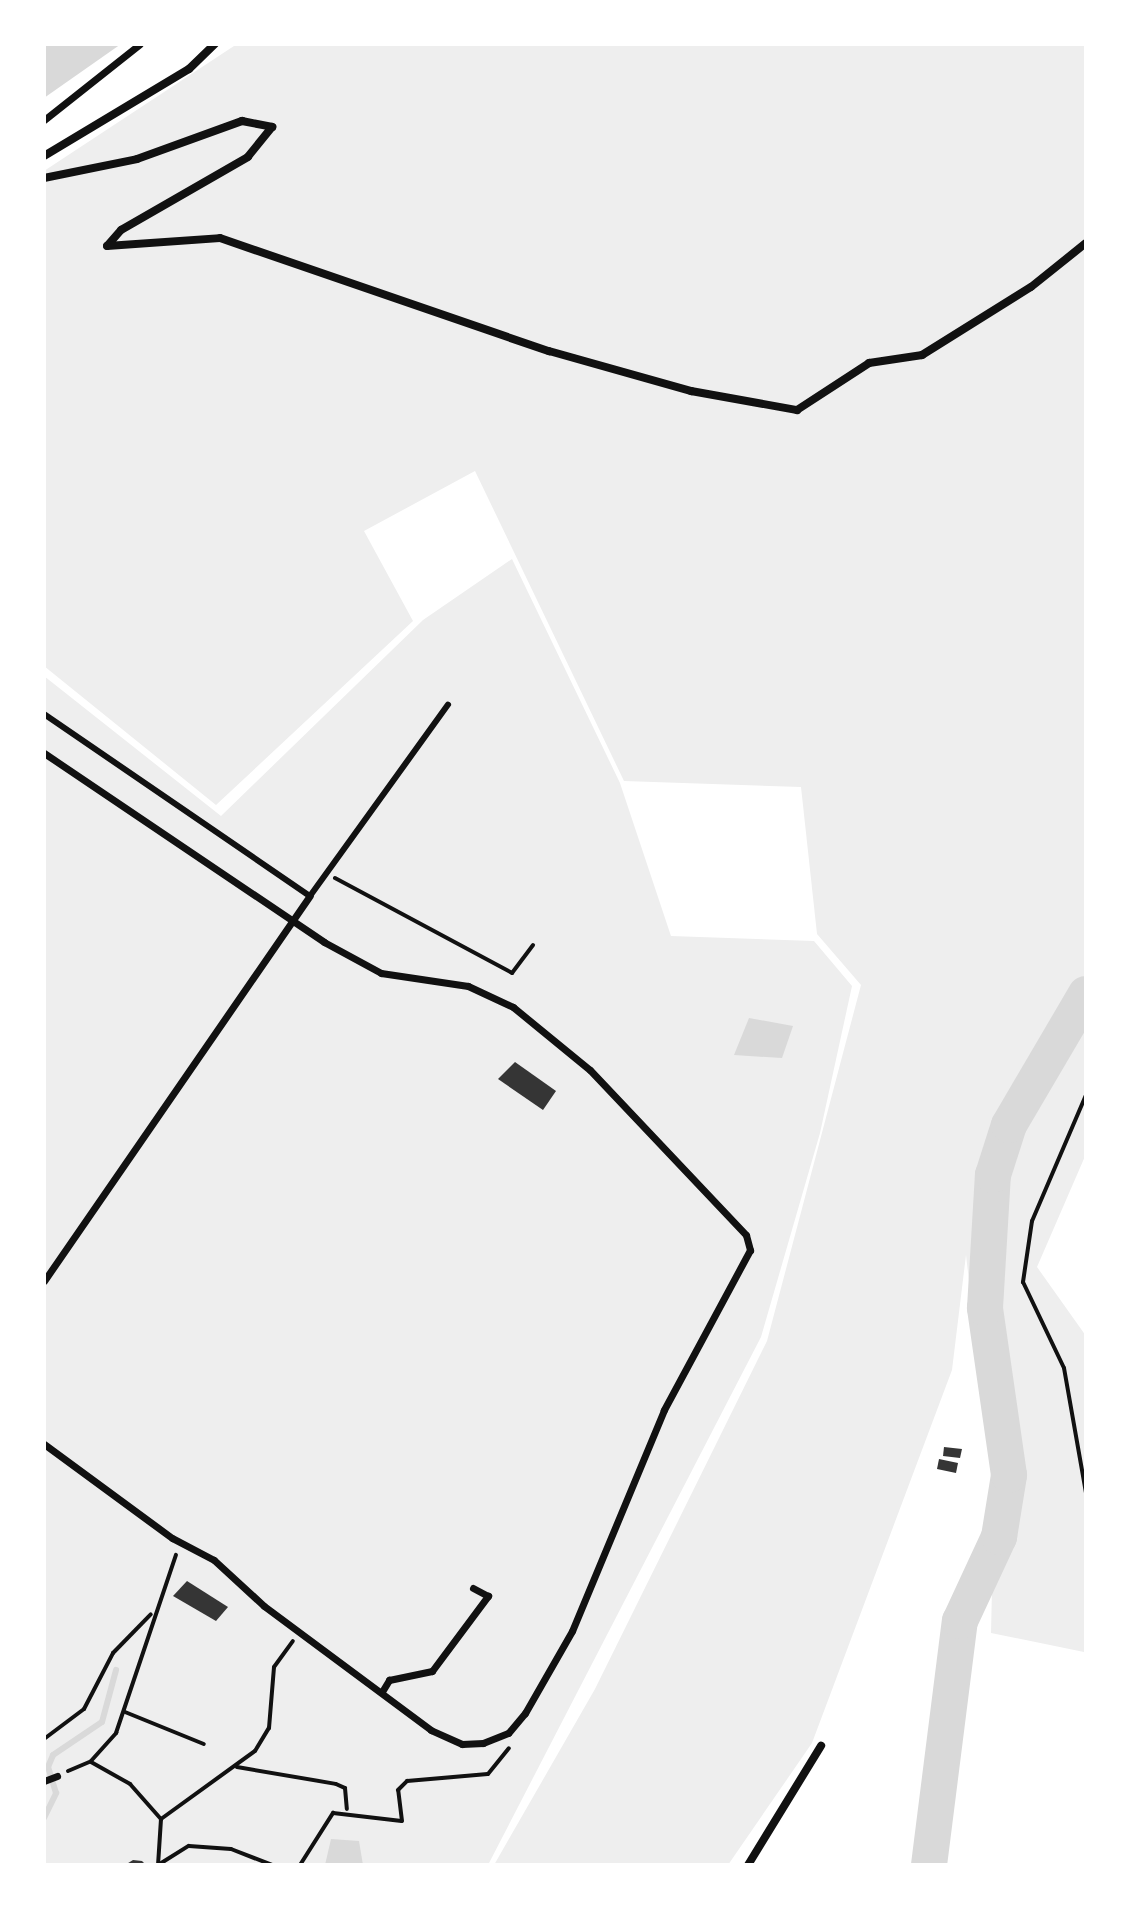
<!DOCTYPE html>
<html>
<head>
<meta charset="utf-8">
<style>
  body { margin:0 }
  #map { position:relative; width:1130px; height:1909px; overflow:hidden; background:#fff; font-family:Montserrat,sans-serif }
  div>[style] { position:absolute }
  .green>* { inset:0; background:#eee }
  .water>* { inset:0; background:#d9d9d9 }
  .stream>* { height:6px; margin:-3px; padding:0 3px; transform-origin:3px; border-radius:3px; background:#d9d9d9 }
  .river>* { height:36px; margin:-18px; padding:0 18px; transform-origin:18px; border-radius:18px; background:#d9d9d9 }
  .building>* { inset:0; background:#353535 }
  .path>* { height:4px; margin:-2px; padding:0 2px; transform-origin:2px; border-radius:2px; background:#111 }
  .service>* { height:6px; margin:-3px; padding:0 3px; transform-origin:3px; border-radius:3px; background:#111 }
  .pedestrian>* { height:7px; margin:-3.5px; padding:0 3.5px; transform-origin:3.5px; border-radius:3.5px; background:#111 }
  .minor>* { height:8px; margin:-4px; padding:0 4px; transform-origin:4px; border-radius:4px; background:#111 }
  span { translate:-50% -50%; white-space:nowrap; text-align:center; line-height:1.15; -webkit-text-stroke:8px #fff; paint-order:stroke }
  .frame { position:absolute; inset:0; border:46px solid #fff; pointer-events:none }
</style>
</head>
<body>
<div id="map">
  <div class="green">
    <div style="clip-path:polygon(237px 44px,1086px 44px,1086px 1154px,1037px 1267px,1086px 1336px,1084px 1652px,991px 1633px,994px 1498px,966px 1255px,952px 1370px,812px 1743px,728px 1865px,494px 1865px,595px 1689px,767px 1341px,861px 985px,817px 934px,801px 787px,624px 781px,475px 471px,364px 531px,413px 621px,216px 805px,44px 666px,44px 171px)"></div>
    <div style="clip-path:polygon(512px 559px,620px 783px,671px 936px,814px 941px,852px 986px,820px 1133px,761px 1337px,488px 1865px,44px 1865px,44px 676px,221px 816px,423px 620px)"></div>
  </div>
  <div class="water">
    <div style="clip-path:polygon(44px 44px,121px 44px,44px 98px)"></div>
    <div style="clip-path:polygon(749px 1018px,793px 1026px,782px 1058px,734px 1055px)"></div>
    <div style="clip-path:polygon(331px 1839px,359px 1841px,363px 1865px,325px 1865px)"></div>
  </div>
  <div class="stream">
    <div style="left:44px;top:1818px;width:28px;rotate:-64deg"></div>
    <div style="left:56px;top:1793px;width:27px;rotate:-107deg"></div>
    <div style="left:48px;top:1767px;width:13px;rotate:-67deg"></div>
    <div style="left:53px;top:1755px;width:59px;rotate:-34deg"></div>
    <div style="left:102px;top:1722px;width:54px;rotate:-74.9deg"></div>
  </div>
  <div class="river">
    <div style="left:929px;top:1865px;width:246px;rotate:-82.8deg"></div>
    <div style="left:960px;top:1621px;width:93px;rotate:-65.1deg"></div>
    <div style="left:999px;top:1537px;width:63px;rotate:-80.8deg"></div>
    <div style="left:1009px;top:1475px;width:169px;rotate:-98.2deg"></div>
    <div style="left:985px;top:1308px;width:133px;rotate:-86.6deg"></div>
    <div style="left:993px;top:1175px;width:52px;rotate:-72.3deg"></div>
    <div style="left:1009px;top:1125px;width:152px;rotate:-59.6deg"></div>
  </div>
  <div class="building">
    <div style="clip-path:polygon(515px 1062px,556px 1091px,543px 1110px,498px 1079px)"></div>
    <div style="clip-path:polygon(944px 1447px,962px 1449px,960px 1458px,943px 1456px)"></div>
    <div style="clip-path:polygon(939px 1459px,958px 1463px,956px 1473px,937px 1469px)"></div>
    <div style="clip-path:polygon(187px 1581px,228px 1607px,216px 1621px,173px 1596px)"></div>
    <div style="clip-path:polygon(133px 1860px,142px 1861px,146px 1865px,125px 1865px)"></div>
  </div>
  <div class="path">
    <div style="left:335px;top:878px;width:201px;rotate:28.2deg"></div>
    <div style="left:512px;top:973px;width:35px;rotate:-53deg"></div>
    <div style="left:1086px;top:1095px;width:137px;rotate:113.2deg"></div>
    <div style="left:1032px;top:1221px;width:62px;rotate:98.4deg"></div>
    <div style="left:1023px;top:1282px;width:95px;rotate:64.5deg"></div>
    <div style="left:1064px;top:1368px;width:127px;rotate:80deg"></div>
    <div style="left:125px;top:1712px;width:85px;rotate:22.1deg"></div>
    <div style="left:44px;top:1739px;width:50px;rotate:-36.9deg"></div>
    <div style="left:84px;top:1709px;width:63px;rotate:-62.6deg"></div>
    <div style="left:113px;top:1653px;width:54px;rotate:-45.7deg"></div>
    <div style="left:91px;top:1762px;width:45px;rotate:29.4deg"></div>
    <div style="left:130px;top:1784px;width:47px;rotate:48.5deg"></div>
    <div style="left:161px;top:1819px;width:46px;rotate:93.7deg"></div>
    <div style="left:237px;top:1767px;width:100px;rotate:9.7deg"></div>
    <div style="left:336px;top:1784px;width:10px;rotate:24deg"></div>
    <div style="left:345px;top:1788px;width:21px;rotate:85deg"></div>
    <div style="left:68px;top:1771px;width:25px;rotate:-23deg"></div>
    <div style="left:91px;top:1761px;width:38px;rotate:-48deg"></div>
    <div style="left:116px;top:1733px;width:188px;rotate:-71.4deg"></div>
    <div style="left:161px;top:1819px;width:116px;rotate:-35.9deg"></div>
    <div style="left:255px;top:1751px;width:27px;rotate:-59deg"></div>
    <div style="left:269px;top:1728px;width:61px;rotate:-85.3deg"></div>
    <div style="left:274px;top:1667px;width:32px;rotate:-54deg"></div>
    <div style="left:158px;top:1865px;width:36px;rotate:-32deg"></div>
    <div style="left:189px;top:1846px;width:42px;rotate:4.1deg"></div>
    <div style="left:231px;top:1849px;width:44px;rotate:21.3deg"></div>
    <div style="left:300px;top:1865px;width:62px;rotate:-57.6deg"></div>
    <div style="left:333px;top:1813px;width:69px;rotate:6.6deg"></div>
    <div style="left:402px;top:1821px;width:31px;rotate:-97deg"></div>
    <div style="left:398px;top:1790px;width:13px;rotate:-45deg"></div>
    <div style="left:407px;top:1781px;width:81px;rotate:-4.9deg"></div>
    <div style="left:488px;top:1774px;width:33px;rotate:-51deg"></div>
  </div>
  <div class="service">
    <div style="left:44px;top:714px;width:322px;rotate:34.4deg"></div>
    <div style="left:310px;top:896px;width:236px;rotate:-54.2deg"></div>
  </div>
  <div class="pedestrian">
    <div style="left:44px;top:120px;width:122px;rotate:-38.4deg"></div>
    <div style="left:44px;top:753px;width:338px;rotate:34deg"></div>
    <div style="left:324px;top:942px;width:65px;rotate:28.5deg"></div>
    <div style="left:381px;top:973px;width:88px;rotate:8.5deg"></div>
    <div style="left:468px;top:986px;width:50px;rotate:25deg"></div>
    <div style="left:513px;top:1007px;width:99px;rotate:39.3deg"></div>
    <div style="left:590px;top:1070px;width:227px;rotate:46.6deg"></div>
    <div style="left:746px;top:1235px;width:16px;rotate:75deg"></div>
    <div style="left:750px;top:1250px;width:182px;rotate:118.3deg"></div>
    <div style="left:664px;top:1410px;width:239px;rotate:112.6deg"></div>
    <div style="left:572px;top:1631px;width:95px;rotate:119.8deg"></div>
    <div style="left:525px;top:1713px;width:26px;rotate:130deg"></div>
    <div style="left:508px;top:1733px;width:27px;rotate:158deg"></div>
    <div style="left:483px;top:1743px;width:21px;rotate:177deg"></div>
    <div style="left:462px;top:1744px;width:34px;rotate:-156deg"></div>
    <div style="left:431px;top:1730px;width:208px;rotate:-143.4deg"></div>
    <div style="left:264px;top:1606px;width:68px;rotate:-137.4deg"></div>
    <div style="left:214px;top:1560px;width:47px;rotate:-152.4deg"></div>
    <div style="left:172px;top:1538px;width:159px;rotate:-143.7deg"></div>
    <div style="left:44px;top:1281px;width:468px;rotate:-55.4deg"></div>
    <div style="left:383px;top:1690px;width:12px;rotate:-59deg"></div>
    <div style="left:389px;top:1680px;width:44px;rotate:-11.8deg"></div>
    <div style="left:432px;top:1671px;width:94px;rotate:-53.3deg"></div>
    <div style="left:488px;top:1596px;width:17px;rotate:-152deg"></div>
    <div style="left:44px;top:1781px;width:14px;rotate:-21deg"></div>
  </div>
  <div class="minor">
    <div style="left:44px;top:156px;width:169px;rotate:-31deg"></div>
    <div style="left:189px;top:69px;width:36px;rotate:-44deg"></div>
    <div style="left:44px;top:178px;width:95px;rotate:-11.5deg"></div>
    <div style="left:137px;top:159px;width:112px;rotate:-19.9deg"></div>
    <div style="left:242px;top:121px;width:31px;rotate:11deg"></div>
    <div style="left:272px;top:127px;width:38px;rotate:129deg"></div>
    <div style="left:248px;top:157px;width:146px;rotate:150.1deg"></div>
    <div style="left:121px;top:230px;width:21px;rotate:131deg"></div>
    <div style="left:107px;top:246px;width:113px;rotate:-4deg"></div>
    <div style="left:220px;top:238px;width:348px;rotate:19deg"></div>
    <div style="left:549px;top:351px;width:148px;rotate:15.7deg"></div>
    <div style="left:691px;top:391px;width:108px;rotate:10.2deg"></div>
    <div style="left:797px;top:410px;width:86px;rotate:-33.1deg"></div>
    <div style="left:869px;top:363px;width:54px;rotate:-8.6deg"></div>
    <div style="left:922px;top:355px;width:128px;rotate:-32deg"></div>
    <div style="left:1031px;top:287px;width:70px;rotate:-38.7deg"></div>
    <div style="left:748px;top:1865px;width:140px;rotate:-58.5deg"></div>
  </div>
  <div class="frame"></div>
</div>
</body>
</html>
